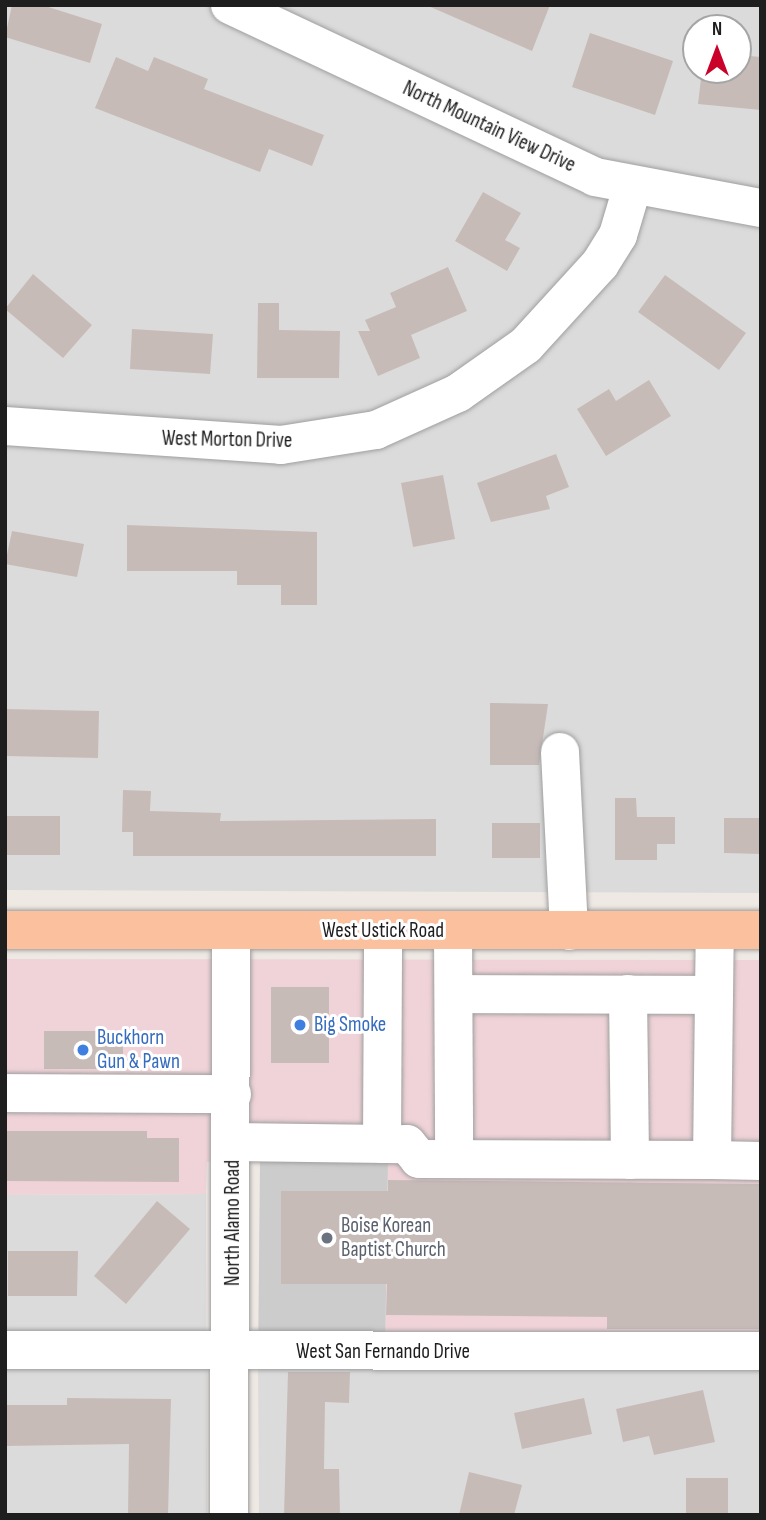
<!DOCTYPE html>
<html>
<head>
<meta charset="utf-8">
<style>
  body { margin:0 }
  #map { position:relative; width:766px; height:1520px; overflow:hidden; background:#efe9e4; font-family:"Sofia Sans Condensed",sans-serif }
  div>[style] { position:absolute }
  .residential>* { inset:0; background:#dcdbdb }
  .commercial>* { inset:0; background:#f0d3d8 }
  .religious>* { inset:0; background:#ccc }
  .building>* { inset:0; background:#c7bbb8 }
  .roads { filter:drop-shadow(0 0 2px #9f9f9f) drop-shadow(0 0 2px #9f9f9f) }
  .minor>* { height:38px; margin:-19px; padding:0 19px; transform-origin:19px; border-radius:19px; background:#fff }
  .major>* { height:38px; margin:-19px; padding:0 19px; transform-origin:19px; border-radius:19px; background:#fbc09d }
  .dots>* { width:19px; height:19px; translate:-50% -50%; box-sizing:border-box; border:4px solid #fff; border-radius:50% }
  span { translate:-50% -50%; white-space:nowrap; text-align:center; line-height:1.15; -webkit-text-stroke:6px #fff; paint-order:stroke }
  .street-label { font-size:21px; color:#1e1e1e }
  .shop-label { font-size:21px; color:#366cbe }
  .left { translate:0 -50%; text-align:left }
  .worship-label { font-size:21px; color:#5b616d }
  .frame { position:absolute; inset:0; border:7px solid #1e1e1e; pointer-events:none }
  .north { position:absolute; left:682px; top:14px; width:70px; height:70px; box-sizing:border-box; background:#fff; border:2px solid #a5a5a5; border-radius:50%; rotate:0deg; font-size:19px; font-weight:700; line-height:28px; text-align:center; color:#1e1e1e }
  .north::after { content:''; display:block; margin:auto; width:24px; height:32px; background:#ca022a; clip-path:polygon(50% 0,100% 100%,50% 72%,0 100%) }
</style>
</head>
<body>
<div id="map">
  <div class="residential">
    <div style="clip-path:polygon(evenodd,5px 5px,761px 5px,761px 893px,5px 890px,5px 5px,696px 28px,738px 28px,738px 70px,696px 70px,696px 28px)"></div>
    <div style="clip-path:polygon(206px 1194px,207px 1515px,5px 1515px,5px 1195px)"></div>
    <div style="clip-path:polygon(258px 1362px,761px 1364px,761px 1515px,259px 1515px)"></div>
  </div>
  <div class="commercial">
    <div style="clip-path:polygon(5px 959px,761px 960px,761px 1364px,385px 1361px,388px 1161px,207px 1162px,206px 1194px,5px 1195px)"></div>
  </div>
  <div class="religious">
    <div style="clip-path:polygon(388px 1161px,385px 1361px,258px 1362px,260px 1162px)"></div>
  </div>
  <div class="building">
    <div style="clip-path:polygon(12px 5px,42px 5px,102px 24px,90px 63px,5px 37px)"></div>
    <div style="clip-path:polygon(426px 5px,550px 5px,532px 51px)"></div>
    <div style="clip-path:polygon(590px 33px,673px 61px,655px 115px,572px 87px)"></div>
    <div style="clip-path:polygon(738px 55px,761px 57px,761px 110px,698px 104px,702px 70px,738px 70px)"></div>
    <div style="clip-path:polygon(116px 57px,148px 71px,154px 57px,208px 79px,204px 89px,324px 135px,312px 166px,269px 149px,260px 172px,95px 108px)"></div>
    <div style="clip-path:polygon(483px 192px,521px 213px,505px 240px,520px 248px,507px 271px,455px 241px)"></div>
    <div style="clip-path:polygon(448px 267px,467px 311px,411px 335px,420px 358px,378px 376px,358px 331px,370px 331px,365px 320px,396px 307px,390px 293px)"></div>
    <div style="clip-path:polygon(33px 274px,92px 325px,63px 358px,5px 309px)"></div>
    <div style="clip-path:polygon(665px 275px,746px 333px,719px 370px,638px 312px)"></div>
    <div style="clip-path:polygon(258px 303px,279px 303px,279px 330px,340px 331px,339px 378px,257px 378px)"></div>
    <div style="clip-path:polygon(132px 329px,213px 334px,210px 374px,130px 369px)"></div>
    <div style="clip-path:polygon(649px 380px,671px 416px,606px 456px,577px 409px,609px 389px,616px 401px)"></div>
    <div style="clip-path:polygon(556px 454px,569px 487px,546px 496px,550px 509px,491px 522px,477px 483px)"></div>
    <div style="clip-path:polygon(443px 475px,455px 539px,413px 547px,401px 483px)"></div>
    <div style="clip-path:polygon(127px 525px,317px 532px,317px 605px,281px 605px,281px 585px,237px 585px,237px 571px,127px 571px)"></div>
    <div style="clip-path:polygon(12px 531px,84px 544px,77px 577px,5px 564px)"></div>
    <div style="clip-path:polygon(490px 703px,548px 704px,539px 765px,490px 765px)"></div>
    <div style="clip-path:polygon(5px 709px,99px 711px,98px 758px,5px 756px)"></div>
    <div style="clip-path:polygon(123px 790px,151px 791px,150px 811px,221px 813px,220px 821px,436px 819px,436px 856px,133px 856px,133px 832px,122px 832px)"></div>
    <div style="clip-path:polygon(615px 798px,636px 798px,637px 817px,675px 817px,675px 844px,657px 844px,657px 860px,615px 860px)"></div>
    <div style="clip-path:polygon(5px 816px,60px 816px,60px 855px,5px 855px)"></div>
    <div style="clip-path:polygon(724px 818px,761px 818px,761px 854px,724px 853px)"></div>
    <div style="clip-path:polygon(492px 823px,540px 823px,540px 858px,492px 858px)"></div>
    <div style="clip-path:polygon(271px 987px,329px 987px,329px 1063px,271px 1063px)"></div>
    <div style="clip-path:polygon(44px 1031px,123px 1031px,123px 1069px,44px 1069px)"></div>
    <div style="clip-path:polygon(5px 1131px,147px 1131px,147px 1138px,179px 1138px,179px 1182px,5px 1181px)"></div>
    <div style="clip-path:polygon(388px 1180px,759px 1184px,759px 1329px,607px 1329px,607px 1317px,386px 1315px,387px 1284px,281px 1284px,281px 1191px,388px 1191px)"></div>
    <div style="clip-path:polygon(157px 1201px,190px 1229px,126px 1304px,94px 1276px)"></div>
    <div style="clip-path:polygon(8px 1251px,78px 1251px,77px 1296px,8px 1296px)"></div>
    <div style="clip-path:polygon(288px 1372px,350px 1372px,349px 1403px,325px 1402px,324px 1469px,339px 1469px,340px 1515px,284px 1515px)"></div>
    <div style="clip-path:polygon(703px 1390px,715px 1442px,654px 1455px,649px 1436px,623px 1442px,616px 1409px)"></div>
    <div style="clip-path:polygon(67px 1398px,171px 1399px,168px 1515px,128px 1515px,129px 1444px,5px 1446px,5px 1405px,67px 1405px)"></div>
    <div style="clip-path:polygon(584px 1398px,592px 1434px,522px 1449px,514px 1413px)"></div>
    <div style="clip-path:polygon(469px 1472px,522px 1485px,514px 1515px,459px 1515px)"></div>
    <div style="clip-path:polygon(686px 1478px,728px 1478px,728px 1515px,686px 1515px)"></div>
  </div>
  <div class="roads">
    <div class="minor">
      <div style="left:230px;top:5px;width:403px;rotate:25.2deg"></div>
      <div style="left:595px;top:177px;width:169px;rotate:10.6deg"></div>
      <div style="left:5px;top:426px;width:277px;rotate:3.9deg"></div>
      <div style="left:281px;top:445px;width:96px;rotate:-9deg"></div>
      <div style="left:376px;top:430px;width:90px;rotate:-24.3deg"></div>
      <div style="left:458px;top:393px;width:83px;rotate:-35.2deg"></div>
      <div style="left:526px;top:345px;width:110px;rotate:-47.6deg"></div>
      <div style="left:600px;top:264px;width:34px;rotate:-58deg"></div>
      <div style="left:618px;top:235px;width:49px;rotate:-73.4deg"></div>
      <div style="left:560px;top:752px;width:179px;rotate:87.1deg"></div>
      <div style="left:453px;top:931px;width:228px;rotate:89.7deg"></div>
      <div style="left:454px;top:994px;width:260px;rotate:0.2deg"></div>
      <div style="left:628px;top:994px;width:166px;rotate:89.3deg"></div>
      <div style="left:5px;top:1093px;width:227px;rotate:0.3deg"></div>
      <div style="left:232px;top:1142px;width:175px;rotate:0.7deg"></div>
      <div style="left:407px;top:1144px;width:19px;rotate:51deg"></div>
      <div style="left:419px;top:1159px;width:293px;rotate:0.2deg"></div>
      <div style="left:712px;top:1160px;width:230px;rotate:-89.3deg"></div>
      <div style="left:382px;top:1144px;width:213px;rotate:-89.7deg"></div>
      <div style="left:712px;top:1160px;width:49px;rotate:1.2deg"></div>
      <div style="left:5px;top:1350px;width:756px;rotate:0.08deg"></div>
      <div style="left:229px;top:1515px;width:584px;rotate:-89.8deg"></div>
    </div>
    <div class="major">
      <div style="left:5px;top:930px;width:756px"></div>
    </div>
  </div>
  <div class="dots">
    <div style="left:300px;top:1025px;background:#3f7fe0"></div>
    <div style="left:83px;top:1050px;background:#3f7fe0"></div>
    <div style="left:327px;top:1238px;background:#6b7280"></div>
  </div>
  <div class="street-label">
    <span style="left:489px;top:127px;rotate:25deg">North Mountain View Drive</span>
    <span style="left:227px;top:440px;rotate:1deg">West Morton Drive</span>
    <span style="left:383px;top:931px">West Ustick Road</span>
    <span style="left:233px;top:1223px;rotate:-90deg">North Alamo Road</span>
    <span style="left:383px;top:1352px">West San Fernando Drive</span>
  </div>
  <div class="shop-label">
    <span class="left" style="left:314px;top:1025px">Big Smoke</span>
    <span class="left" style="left:97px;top:1050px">Buckhorn<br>Gun &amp; Pawn</span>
  </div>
  <div class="worship-label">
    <span class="left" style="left:341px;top:1238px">Boise Korean<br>Baptist Church</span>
  </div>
  <div class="frame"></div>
  <div class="north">N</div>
</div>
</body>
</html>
